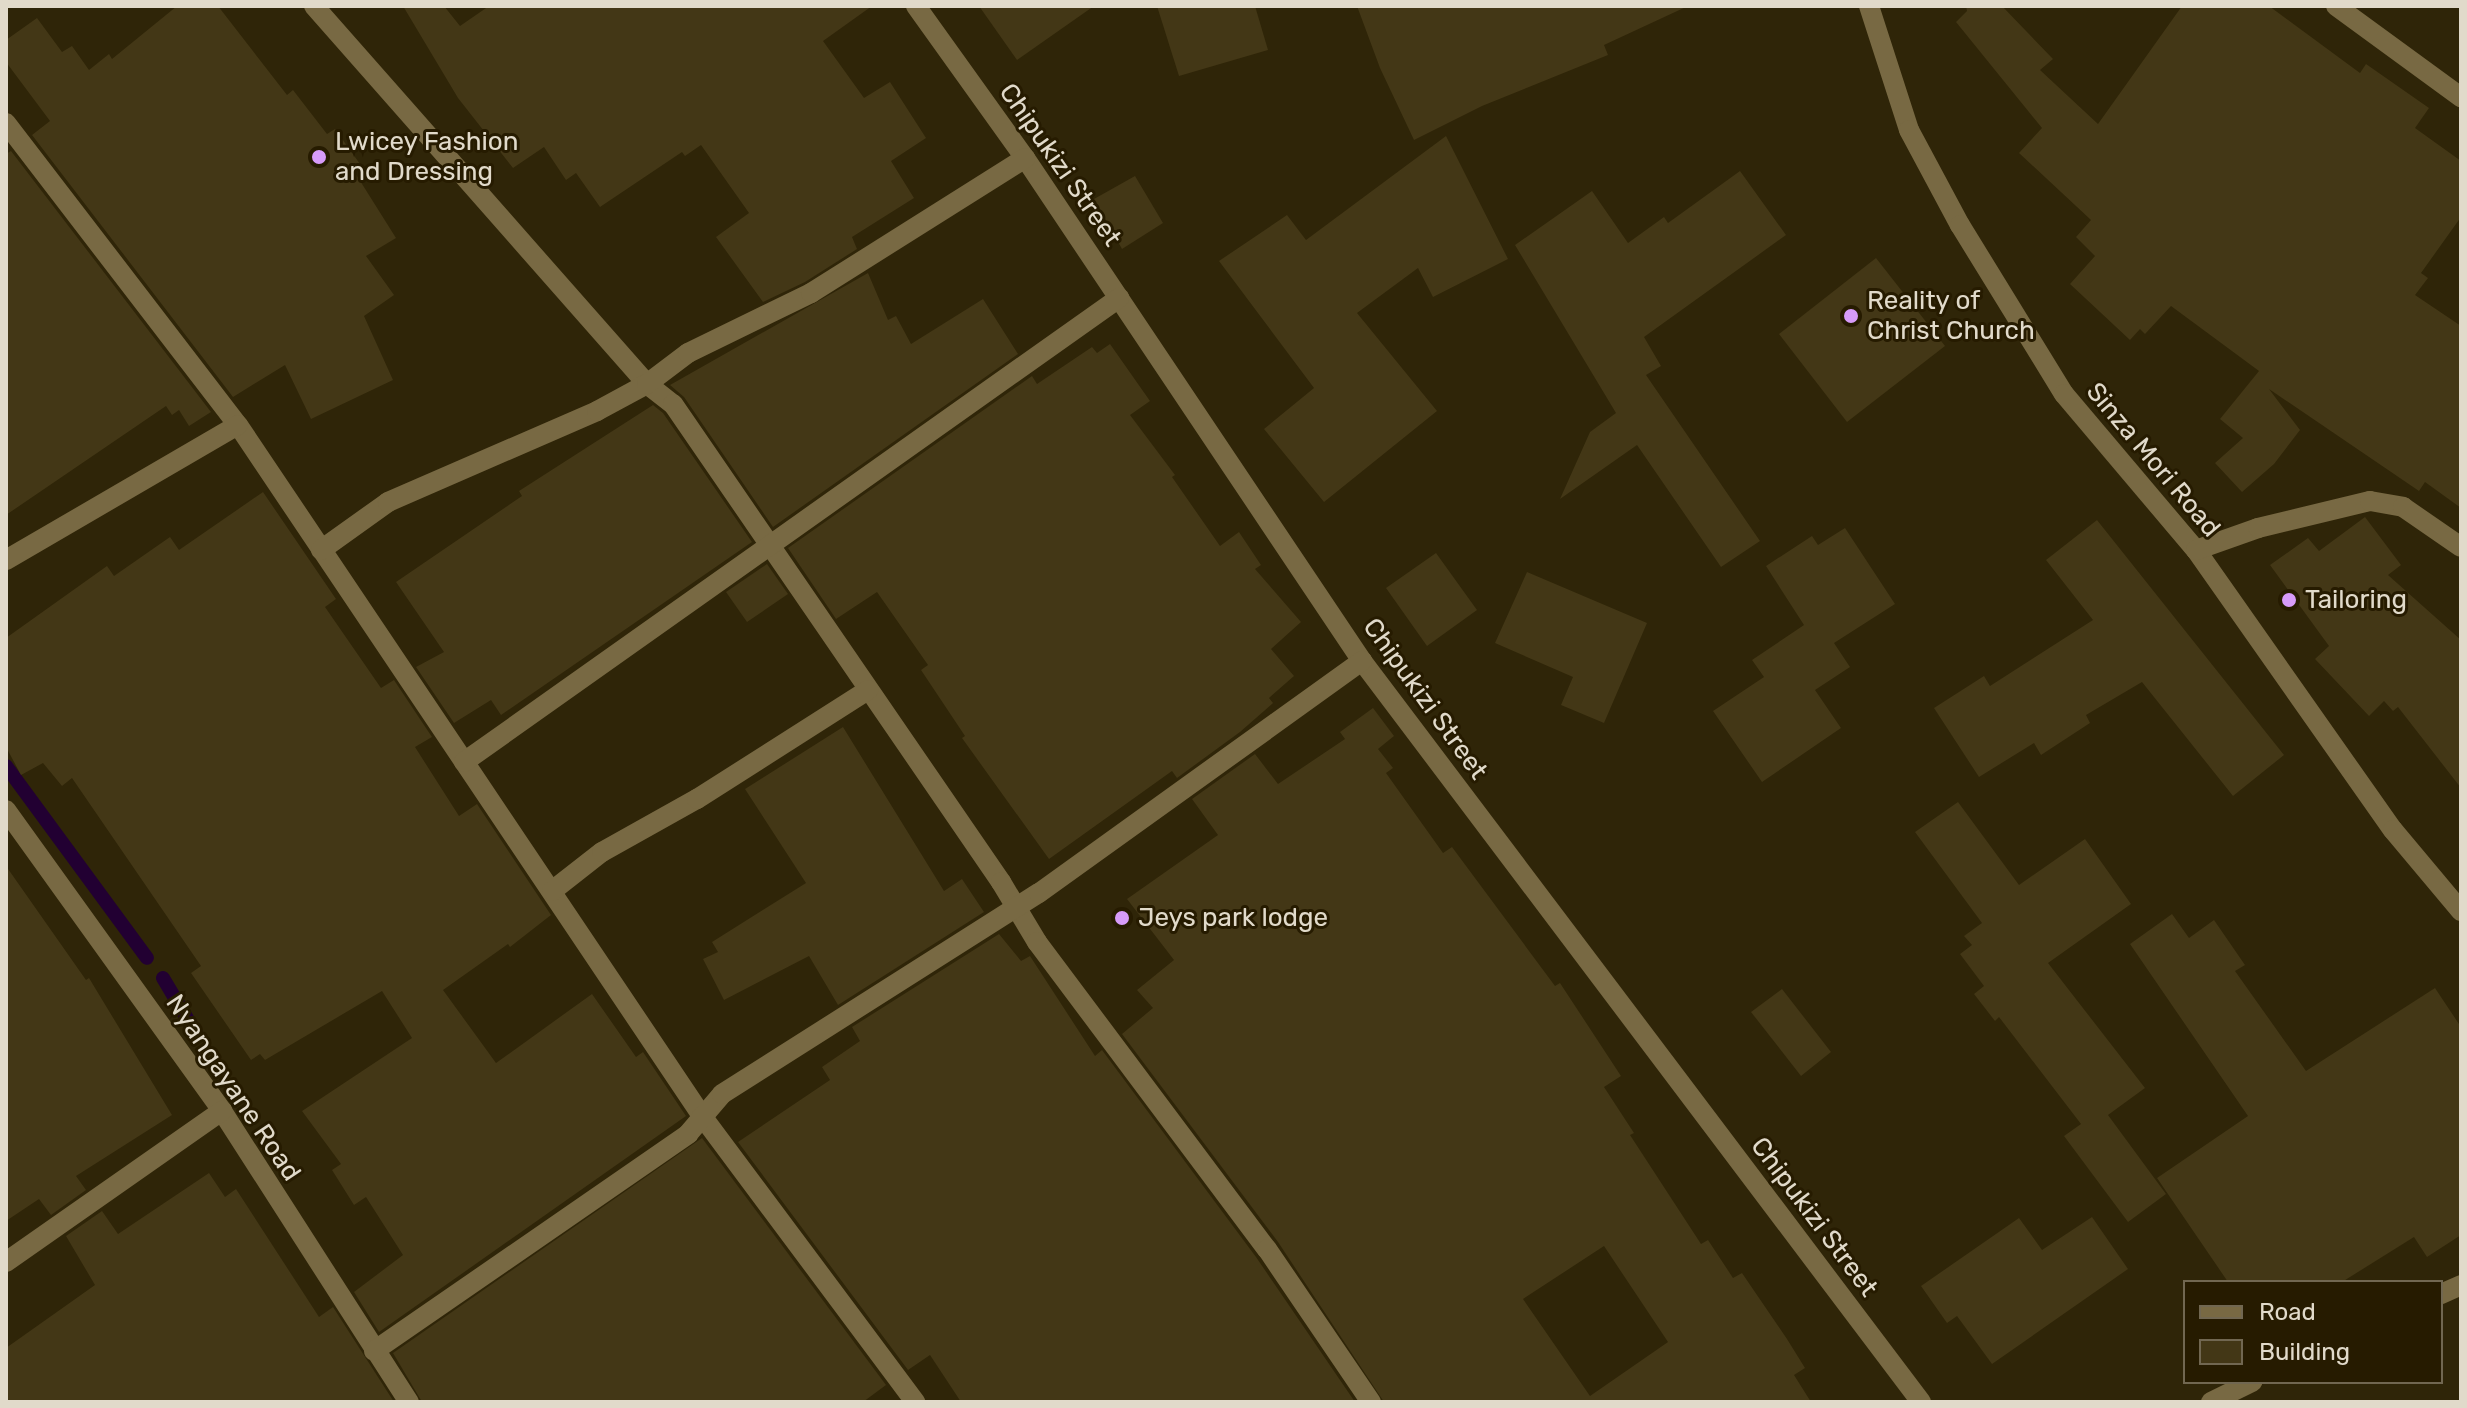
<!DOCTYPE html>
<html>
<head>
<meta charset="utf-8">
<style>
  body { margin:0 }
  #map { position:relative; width:2467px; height:1408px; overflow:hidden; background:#2f2508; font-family:Rubik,sans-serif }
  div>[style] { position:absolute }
  .stream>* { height:14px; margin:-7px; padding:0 7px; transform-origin:7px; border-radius:7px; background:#220032 }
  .building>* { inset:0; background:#433716 }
  .minor>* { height:20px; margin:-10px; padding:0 10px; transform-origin:10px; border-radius:10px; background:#786943 }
  .dots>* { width:22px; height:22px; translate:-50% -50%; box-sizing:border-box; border:4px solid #261b00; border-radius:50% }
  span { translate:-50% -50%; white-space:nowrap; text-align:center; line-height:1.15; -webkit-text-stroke:6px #261b00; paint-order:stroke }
  .poi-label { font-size:26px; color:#e1daca }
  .left { translate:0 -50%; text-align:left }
  .street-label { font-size:26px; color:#e1daca }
  .frame { position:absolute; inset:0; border:8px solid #e1daca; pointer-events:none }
  .legend { position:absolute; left:2183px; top:1280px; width:260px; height:104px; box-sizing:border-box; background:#261b00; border:2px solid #716751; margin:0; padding:10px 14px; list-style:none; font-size:24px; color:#e1daca }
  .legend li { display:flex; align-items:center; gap:16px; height:40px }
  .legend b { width:40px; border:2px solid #716751 }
</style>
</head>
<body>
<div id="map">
  <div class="stream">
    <div style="left:6px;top:766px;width:238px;rotate:53.7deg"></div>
    <div style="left:163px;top:978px;width:63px;rotate:59.3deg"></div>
  </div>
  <div class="building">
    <div style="clip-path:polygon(177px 6px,218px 6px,287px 95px,293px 90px,327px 134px,335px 129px,360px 164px,352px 168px,396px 238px,366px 256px,394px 295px,364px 316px,393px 380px,311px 419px,285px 365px,233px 397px,32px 135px,50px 121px,6px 62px,6px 40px,37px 18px,62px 52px,72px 46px,89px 70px,109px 54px,112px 59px)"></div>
    <div style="clip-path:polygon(403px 6px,444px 6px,460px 26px,489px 6px,872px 6px,823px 41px,864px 98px,890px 82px,926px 138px,891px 161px,914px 198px,852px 237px,857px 249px,805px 282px,763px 302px,716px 237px,749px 213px,701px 145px,685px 156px,682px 152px,600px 207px,576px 173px,566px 180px,544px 147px,513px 168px,458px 98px)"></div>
    <div style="clip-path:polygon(979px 6px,1094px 6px,1017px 60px)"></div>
    <div style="clip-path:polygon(1157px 6px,1255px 6px,1268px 50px,1179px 76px)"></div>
    <div style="clip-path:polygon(1357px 6px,1688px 6px,1604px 45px,1608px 55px,1482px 106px,1414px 140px,1380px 68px)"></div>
    <div style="clip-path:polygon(1966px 6px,2002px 6px,2053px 59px,2040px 70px,2098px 124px,2182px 6px,2269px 6px,2360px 73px,2366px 64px,2429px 108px,2415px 128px,2461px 161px,2461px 217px,2421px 273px,2428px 278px,2415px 295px,2461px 326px,2461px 508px,2425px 482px,2419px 491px,2269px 389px,2300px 430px,2274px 464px,2242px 492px,2215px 463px,2243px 438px,2220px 419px,2259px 371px,2171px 306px,2145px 334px,2140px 329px,2130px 340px,2070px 284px,2095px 256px,2076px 237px,2091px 220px,2019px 153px,2042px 128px,1956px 22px,1967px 11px)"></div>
    <div style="clip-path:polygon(1446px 136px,1508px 259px,1433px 297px,1418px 268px,1357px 313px,1437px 411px,1324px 502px,1264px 429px,1314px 388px,1219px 261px,1287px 215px,1306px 240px)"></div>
    <div style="clip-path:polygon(11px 151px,211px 412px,189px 426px,179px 410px,172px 415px,166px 406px,6px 515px,6px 154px)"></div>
    <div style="clip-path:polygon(1740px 171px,1786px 235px,1644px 337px,1661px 366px,1646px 375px,1760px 541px,1721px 567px,1637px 445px,1560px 499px,1590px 432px,1616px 413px,1515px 245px,1592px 191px,1628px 243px,1664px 217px,1668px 223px)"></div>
    <div style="clip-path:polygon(1135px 176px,1163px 223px,1122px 249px,1094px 199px)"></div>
    <div style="clip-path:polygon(1876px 258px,1945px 346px,1847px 422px,1779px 334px)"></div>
    <div style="clip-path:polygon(868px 273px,888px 320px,896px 316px,911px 344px,983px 299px,1018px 354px,773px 527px,684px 397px,670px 385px)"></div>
    <div style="clip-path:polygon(1110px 344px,1150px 401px,1130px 415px,1175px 475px,1172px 477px,1220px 546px,1239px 532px,1261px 565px,1255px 569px,1301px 622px,1271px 649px,1294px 676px,1269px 698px,1273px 703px,1240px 732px,1177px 778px,1172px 771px,1049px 859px,962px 738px,965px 736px,921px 670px,928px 665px,877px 592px,836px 619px,788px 548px,1032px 376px,1037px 384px,1092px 347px,1097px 353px)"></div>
    <div style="clip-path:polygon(653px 405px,663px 413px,752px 542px,501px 715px,491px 700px,454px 723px,416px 667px,444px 652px,396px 582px,522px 496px,519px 491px)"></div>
    <div style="clip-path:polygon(263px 492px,336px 599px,325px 607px,381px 688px,394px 680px,432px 737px,415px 747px,459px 816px,477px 804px,551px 915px,510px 947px,508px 944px,443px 990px,496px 1063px,592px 994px,636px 1057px,643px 1052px,686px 1116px,379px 1332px,354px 1292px,403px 1255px,366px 1197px,354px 1205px,332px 1170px,341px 1164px,302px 1111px,412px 1038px,382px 991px,265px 1060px,260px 1054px,251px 1060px,191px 973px,201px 966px,72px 778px,62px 786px,43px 763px,21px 775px,6px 747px,6px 638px,107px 566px,114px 576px,170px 537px,179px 550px)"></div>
    <div style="clip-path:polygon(2365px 517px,2401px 565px,2388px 575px,2461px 640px,2461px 788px,2398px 707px,2393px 711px,2384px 701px,2369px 716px,2315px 659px,2329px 646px,2270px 565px,2308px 538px,2319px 551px)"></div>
    <div style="clip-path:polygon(2097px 520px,2284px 755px,2233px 796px,2142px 682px,2086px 715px,2090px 723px,2041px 755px,2034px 743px,1979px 777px,1934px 708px,1984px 676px,1990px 686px,2093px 620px,2046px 560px)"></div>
    <div style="clip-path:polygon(1845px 528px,1895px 604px,1834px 643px,1850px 667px,1815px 690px,1841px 728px,1762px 782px,1713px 711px,1764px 677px,1752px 660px,1804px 625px,1766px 566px,1812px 536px,1818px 545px)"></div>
    <div style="clip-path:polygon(1436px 553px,1477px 610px,1427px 646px,1386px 588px)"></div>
    <div style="clip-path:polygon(767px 564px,788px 594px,747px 622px,726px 592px)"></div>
    <div style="clip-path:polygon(1527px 572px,1647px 623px,1604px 723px,1561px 705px,1573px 677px,1495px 643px)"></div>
    <div style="clip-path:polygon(evenodd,1373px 708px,1394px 736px,1378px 749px,1393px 768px,1386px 773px,1443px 853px,1452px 847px,1555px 986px,1560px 983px,1621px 1076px,1604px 1087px,1634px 1133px,1630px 1135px,1701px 1244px,1708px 1240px,1733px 1278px,1742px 1273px,1787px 1339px,1805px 1368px,1794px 1375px,1811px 1402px,1384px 1402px,1278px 1242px,1122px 1034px,1153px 1008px,1137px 990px,1174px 960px,1127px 899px,1218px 835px,1192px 799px,1255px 754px,1278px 784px,1345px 739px,1340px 732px,1373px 708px,1604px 1246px,1668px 1342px,1590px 1396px,1523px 1299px,1604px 1246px)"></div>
    <div style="clip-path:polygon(843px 727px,944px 891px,962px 879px,984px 912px,838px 1005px,809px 956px,724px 1000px,703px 959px,718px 952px,712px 942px,806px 883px,745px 789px)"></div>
    <div style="clip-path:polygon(1958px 802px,2019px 885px,2085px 839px,2131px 904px,2048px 963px,2145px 1088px,2108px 1115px,2166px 1194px,2128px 1222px,2064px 1136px,2081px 1124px,1999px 1017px,1995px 1021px,1974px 994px,1984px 986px,1960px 954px,1972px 945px,1964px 936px,1982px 923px,1915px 832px)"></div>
    <div style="clip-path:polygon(6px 866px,86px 980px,89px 978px,172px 1115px,76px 1176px,86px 1190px,51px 1215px,39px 1199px,6px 1221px)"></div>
    <div style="clip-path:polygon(2172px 914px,2189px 938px,2214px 920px,2245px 965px,2235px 971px,2306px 1071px,2435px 988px,2461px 1027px,2461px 1235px,2427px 1257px,2414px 1237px,2342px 1282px,2228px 1282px,2157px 1178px,2248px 1116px,2130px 944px)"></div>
    <div style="clip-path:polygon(999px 934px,1021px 961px,1030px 956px,1095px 1056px,1102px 1050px,1256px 1257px,1355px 1402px,961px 1402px,930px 1355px,908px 1370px,738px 1142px,830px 1080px,822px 1067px,860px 1041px,852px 1027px)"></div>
    <div style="clip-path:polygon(1782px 989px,1831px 1052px,1801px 1076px,1751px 1012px)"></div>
    <div style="clip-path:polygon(702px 1138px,886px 1385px,863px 1402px,422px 1402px,393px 1353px)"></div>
    <div style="clip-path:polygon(209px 1173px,225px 1197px,236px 1189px,319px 1317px,333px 1307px,394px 1402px,6px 1402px,6px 1348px,95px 1285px,66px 1236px,102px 1211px,118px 1234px)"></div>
    <div style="clip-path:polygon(2092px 1217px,2128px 1269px,1992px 1364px,1957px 1316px,1947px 1323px,1921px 1286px,2019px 1218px,2042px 1250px)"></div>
  </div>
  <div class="minor">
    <div style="left:314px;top:6px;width:504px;rotate:48.62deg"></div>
    <div style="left:647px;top:384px;width:33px;rotate:38deg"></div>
    <div style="left:673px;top:404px;width:580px;rotate:55.54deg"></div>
    <div style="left:1001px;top:882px;width:70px;rotate:59deg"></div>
    <div style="left:1037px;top:942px;width:384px;rotate:53.2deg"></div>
    <div style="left:1267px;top:1249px;width:185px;rotate:55.8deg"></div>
    <div style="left:916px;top:6px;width:187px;rotate:54.4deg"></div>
    <div style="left:1025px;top:158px;width:605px;rotate:56.18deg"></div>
    <div style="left:1362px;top:661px;width:928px;rotate:52.97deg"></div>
    <div style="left:1869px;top:6px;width:130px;rotate:72.1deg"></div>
    <div style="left:1909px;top:130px;width:108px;rotate:61.8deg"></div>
    <div style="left:1960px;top:225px;width:198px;rotate:58.4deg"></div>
    <div style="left:2064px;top:394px;width:204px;rotate:49.8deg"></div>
    <div style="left:2196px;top:550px;width:342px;rotate:54.9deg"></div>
    <div style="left:2393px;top:830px;width:106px;rotate:50deg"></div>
    <div style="left:2336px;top:6px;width:155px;rotate:36.1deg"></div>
    <div style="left:6px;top:123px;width:381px;rotate:52.5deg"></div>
    <div style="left:238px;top:425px;width:832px;rotate:56.12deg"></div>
    <div style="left:702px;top:1116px;width:357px;rotate:53.3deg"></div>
    <div style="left:321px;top:550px;width:82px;rotate:-35.6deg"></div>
    <div style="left:388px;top:502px;width:228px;rotate:-23.5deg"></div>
    <div style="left:597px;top:411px;width:57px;rotate:-28.4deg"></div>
    <div style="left:647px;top:384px;width:51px;rotate:-37.1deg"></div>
    <div style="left:688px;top:353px;width:137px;rotate:-26deg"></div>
    <div style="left:811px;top:293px;width:253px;rotate:-32.2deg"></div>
    <div style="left:2196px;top:550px;width:66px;rotate:-19.5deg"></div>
    <div style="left:2258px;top:528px;width:115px;rotate:-13.6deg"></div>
    <div style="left:2370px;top:501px;width:34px;rotate:10deg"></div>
    <div style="left:2403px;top:507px;width:70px;rotate:34.6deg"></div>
    <div style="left:6px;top:560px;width:268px;rotate:-30.2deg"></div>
    <div style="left:464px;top:762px;width:803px;rotate:-35.31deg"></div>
    <div style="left:6px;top:810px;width:370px;rotate:54.3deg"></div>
    <div style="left:222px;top:1111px;width:346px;rotate:57.3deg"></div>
    <div style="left:552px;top:891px;width:63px;rotate:-38deg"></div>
    <div style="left:602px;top:852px;width:109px;rotate:-29.2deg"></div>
    <div style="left:697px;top:799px;width:203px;rotate:-32.5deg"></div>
    <div style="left:6px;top:1262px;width:264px;rotate:-35deg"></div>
    <div style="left:2441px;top:1294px;width:22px;rotate:-24deg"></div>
    <div style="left:374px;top:1351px;width:382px;rotate:-34.6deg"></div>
    <div style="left:688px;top:1134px;width:52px;rotate:-49.6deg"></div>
    <div style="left:722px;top:1094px;width:375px;rotate:-32.4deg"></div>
    <div style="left:1039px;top:893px;width:398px;rotate:-35.7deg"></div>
    <div style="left:2211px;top:1402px;width:46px;rotate:-26deg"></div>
  </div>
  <div class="dots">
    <div style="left:319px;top:157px;background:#d79bf9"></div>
    <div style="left:1851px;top:316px;background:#d79bf9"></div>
    <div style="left:2289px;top:600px;background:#d79bf9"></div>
    <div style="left:1122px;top:918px;background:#d79bf9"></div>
  </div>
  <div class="poi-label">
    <span class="left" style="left:335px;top:157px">Lwicey Fashion<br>and Dressing</span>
    <span class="left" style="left:1867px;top:316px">Reality of<br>Christ Church</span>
    <span class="left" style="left:2305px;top:600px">Tailoring</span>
    <span class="left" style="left:1138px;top:918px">Jeys park lodge</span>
  </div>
  <div class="street-label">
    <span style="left:1060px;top:165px;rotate:55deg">Chipukizi Street</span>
    <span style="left:2153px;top:460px;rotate:50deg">Sinza Mori Road</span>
    <span style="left:1425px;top:699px;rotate:54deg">Chipukizi Street</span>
    <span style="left:233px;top:1088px;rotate:56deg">Nyangayane Road</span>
    <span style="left:1814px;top:1217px;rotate:53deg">Chipukizi Street</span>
  </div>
  <div class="frame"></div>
  <ul class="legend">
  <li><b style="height:10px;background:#786943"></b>Road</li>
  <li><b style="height:22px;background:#433716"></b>Building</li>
  </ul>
</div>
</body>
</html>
